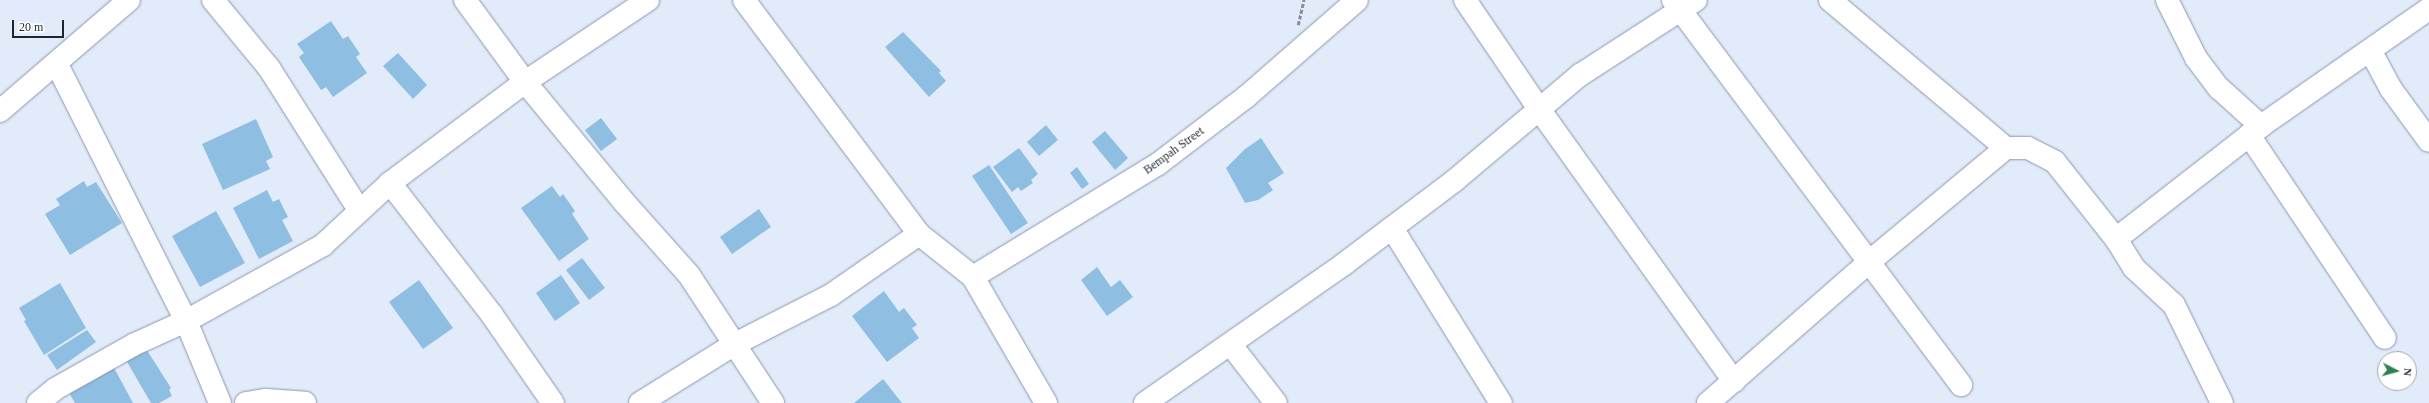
<!DOCTYPE html>
<html>
<head>
<meta charset="utf-8">
<style>
  body { margin:0 }
  #map { position:relative; width:2429px; height:403px; overflow:hidden; background:#e2ebfa; font-family:"Times New Roman",serif }
  div>[style] { position:absolute }
  .building>* { inset:0; background:#8ebee1 }
  .path>* { height:2.5px; margin-top:-1.25px; transform-origin:0; background:repeating-linear-gradient(90deg,#878e9b 0 4px,transparent 0 6px) }
  .roads { filter:drop-shadow(0 0 1px #8a97af) drop-shadow(0 0 1px #8a97af) }
  .minor>* { height:22px; margin:-11px; padding:0 11px; transform-origin:11px; border-radius:11px; background:#fff }
  span { translate:-50% -50%; white-space:nowrap; text-align:center; line-height:1.15; -webkit-text-stroke:3px #fff; paint-order:stroke }
  .street-label { font-size:12px; color:#1f242e }
  .north { position:absolute; left:2377px; top:351px; width:40px; height:40px; box-sizing:border-box; background:#fff; border:1px solid #a5a7ab; border-radius:50%; rotate:96deg; font-size:11px; font-weight:700; line-height:16px; text-align:center; color:#1f242e }
  .north::after { content:''; display:block; margin:auto; width:14px; height:18px; background:#2e8153; clip-path:polygon(50% 0,100% 100%,50% 72%,0 100%) }
  .scale { position:absolute; left:12px; top:20px; width:52px; height:18px; box-sizing:border-box; border:2px solid #1f242e; border-top:0; padding-left:5px; font-size:12px; line-height:14px; white-space:nowrap; color:#1f242e; -webkit-text-stroke:3px #fff; paint-order:stroke }
</style>
</head>
<body>
<div id="map">
  <div class="building">
    <div style="clip-path:polygon(331px 21px,343px 39px,348px 36px,360px 54px,356px 57px,367px 73px,333px 97px,326px 87px,321px 90px,299px 57px,304px 53px,297px 44px)"></div>
    <div style="clip-path:polygon(903px 32px,941px 71px,939px 73px,946px 81px,929px 97px,885px 47px)"></div>
    <div style="clip-path:polygon(398px 53px,427px 85px,413px 99px,383px 66px)"></div>
    <div style="clip-path:polygon(601px 118px,617px 139px,601px 151px,585px 130px)"></div>
    <div style="clip-path:polygon(256px 119px,273px 157px,266px 161px,270px 169px,223px 190px,202px 144px)"></div>
    <div style="clip-path:polygon(1046px 125px,1058px 140px,1039px 156px,1027px 142px)"></div>
    <div style="clip-path:polygon(1105px 131px,1128px 158px,1115px 170px,1092px 142px)"></div>
    <div style="clip-path:polygon(1261px 138px,1284px 173px,1268px 183px,1273px 190px,1258px 200px,1245px 203px,1226px 168px,1245px 149px)"></div>
    <div style="clip-path:polygon(1019px 148px,1038px 174px,1031px 180px,1033px 183px,1021px 191px,1018px 187px,1012px 192px,993px 167px)"></div>
    <div style="clip-path:polygon(989px 165px,1028px 223px,1011px 234px,972px 176px)"></div>
    <div style="clip-path:polygon(1077px 167px,1089px 184px,1082px 189px,1070px 173px)"></div>
    <div style="clip-path:polygon(84px 181px,87px 187px,96px 182px,122px 223px,70px 255px,45px 214px,60px 205px,56px 199px)"></div>
    <div style="clip-path:polygon(552px 186px,560px 197px,563px 194px,575px 211px,572px 214px,589px 239px,559px 261px,521px 208px)"></div>
    <div style="clip-path:polygon(267px 190px,273px 202px,279px 199px,288px 217px,282px 220px,293px 241px,259px 259px,233px 208px)"></div>
    <div style="clip-path:polygon(759px 209px,771px 227px,732px 254px,720px 237px)"></div>
    <div style="clip-path:polygon(216px 211px,245px 263px,200px 287px,172px 236px)"></div>
    <div style="clip-path:polygon(582px 258px,605px 288px,589px 300px,566px 270px)"></div>
    <div style="clip-path:polygon(1097px 267px,1111px 287px,1120px 280px,1133px 297px,1107px 316px,1081px 280px)"></div>
    <div style="clip-path:polygon(561px 275px,580px 303px,555px 321px,536px 293px)"></div>
    <div style="clip-path:polygon(419px 280px,453px 328px,423px 349px,389px 302px)"></div>
    <div style="clip-path:polygon(60px 283px,86px 328px,44px 355px,24px 321px,26px 320px,19px 308px)"></div>
    <div style="clip-path:polygon(884px 291px,899px 312px,904px 308px,917px 325px,912px 328px,919px 338px,887px 362px,852px 316px)"></div>
    <div style="clip-path:polygon(87px 330px,96px 342px,57px 370px,47px 355px)"></div>
    <div style="clip-path:polygon(143px 344px,171px 388px,169px 390px,172px 396px,159px 403px,151px 403px,123px 355px)"></div>
    <div style="clip-path:polygon(113px 366px,133px 403px,75px 403px,68px 391px)"></div>
    <div style="clip-path:polygon(883px 379px,902px 403px,854px 403px)"></div>
  </div>
  <div class="path">
    <div style="left:1298px;top:25px;width:26px;rotate:-77deg"></div>
  </div>
  <div class="roads">
    <div class="minor">
      <div style="left:213px;top:0;width:88px;rotate:50.5deg"></div>
      <div style="left:269px;top:68px;width:168px;rotate:57.6deg"></div>
      <div style="left:465px;top:0;width:102px;rotate:53.8deg"></div>
      <div style="left:525px;top:82px;width:156px;rotate:50.5deg"></div>
      <div style="left:624px;top:202px;width:98px;rotate:48.3deg"></div>
      <div style="left:689px;top:275px;width:153px;rotate:56.7deg"></div>
      <div style="left:744px;top:0;width:292px;rotate:53.2deg"></div>
      <div style="left:919px;top:234px;width:69px;rotate:38.5deg"></div>
      <div style="left:973px;top:277px;width:146px;rotate:59.9deg"></div>
      <div style="left:1465px;top:0;width:132px;rotate:55.8deg"></div>
      <div style="left:1539px;top:109px;width:335px;rotate:54.4deg"></div>
      <div style="left:1673px;top:0;width:481px;rotate:53.2deg"></div>
      <div style="left:1830px;top:0;width:230px;rotate:40.1deg"></div>
      <div style="left:2006px;top:148px;width:22px"></div>
      <div style="left:2028px;top:148px;width:30px;rotate:27deg"></div>
      <div style="left:2055px;top:162px;width:98px;rotate:51.6deg"></div>
      <div style="left:2116px;top:239px;width:34px;rotate:58deg"></div>
      <div style="left:2134px;top:268px;width:54px;rotate:42.8deg"></div>
      <div style="left:2174px;top:305px;width:109px;rotate:63.9deg"></div>
      <div style="left:2167px;top:0;width:65px;rotate:63.4deg"></div>
      <div style="left:2196px;top:58px;width:38px;rotate:53deg"></div>
      <div style="left:2219px;top:88px;width:57px;rotate:42.1deg"></div>
      <div style="left:2371px;top:52px;width:42px;rotate:61.6deg"></div>
      <div style="left:2391px;top:89px;width:64px;rotate:53.8deg"></div>
      <div style="left:0;top:111px;width:170px;rotate:-40.7deg"></div>
      <div style="left:2249px;top:135px;width:244px;rotate:56.2deg"></div>
      <div style="left:390px;top:183px;width:167px;rotate:52.3deg"></div>
      <div style="left:492px;top:315px;width:107px;rotate:55.3deg"></div>
      <div style="left:1392px;top:228px;width:206px;rotate:58.1deg"></div>
      <div style="left:2116px;top:239px;width:184px;rotate:-37.9deg"></div>
      <div style="left:2261px;top:126px;width:205px;rotate:-34.9deg"></div>
      <div style="left:973px;top:277px;width:217px;rotate:-31.4deg"></div>
      <div style="left:1158px;top:164px;width:111px;rotate:-37.3deg"></div>
      <div style="left:1246px;top:97px;width:147px;rotate:-41.1deg"></div>
      <div style="left:1231px;top:345px;width:73px;rotate:52.2deg"></div>
      <div style="left:38px;top:403px;width:22px;rotate:-39deg"></div>
      <div style="left:55px;top:389px;width:90px;rotate:-29.4deg"></div>
      <div style="left:133px;top:345px;width:58px;rotate:-24.4deg"></div>
      <div style="left:186px;top:321px;width:288px;rotate:-116.7deg"></div>
      <div style="left:220px;top:403px;width:89px;rotate:-112.5deg"></div>
      <div style="left:186px;top:321px;width:157px;rotate:-29deg"></div>
      <div style="left:323px;top:245px;width:91px;rotate:-42.8deg"></div>
      <div style="left:390px;top:183px;width:169px;rotate:-36.8deg"></div>
      <div style="left:525px;top:82px;width:148px;rotate:-33.7deg"></div>
      <div style="left:246px;top:403px;width:20px;rotate:-9deg"></div>
      <div style="left:266px;top:400px;width:39px;rotate:4deg"></div>
      <div style="left:640px;top:403px;width:110px;rotate:-31.9deg"></div>
      <div style="left:733px;top:345px;width:110px;rotate:-27deg"></div>
      <div style="left:831px;top:295px;width:107px;rotate:-34.7deg"></div>
      <div style="left:1145px;top:403px;width:243px;rotate:-34.9deg"></div>
      <div style="left:1344px;top:264px;width:138px;rotate:-37deg"></div>
      <div style="left:1454px;top:181px;width:165px;rotate:-40.1deg"></div>
      <div style="left:1580px;top:75px;width:138px;rotate:-32.9deg"></div>
      <div style="left:1708px;top:403px;width:214px;rotate:-41.2deg"></div>
      <div style="left:1869px;top:262px;width:178px;rotate:-39.8deg"></div>
    </div>
  </div>
  <div class="street-label">
    <span style="left:1174px;top:151px;rotate:-36deg">Bempah Street</span>
  </div>
  <div class="north">N</div>
  <div class="scale">20 m</div>
</div>
</body>
</html>
